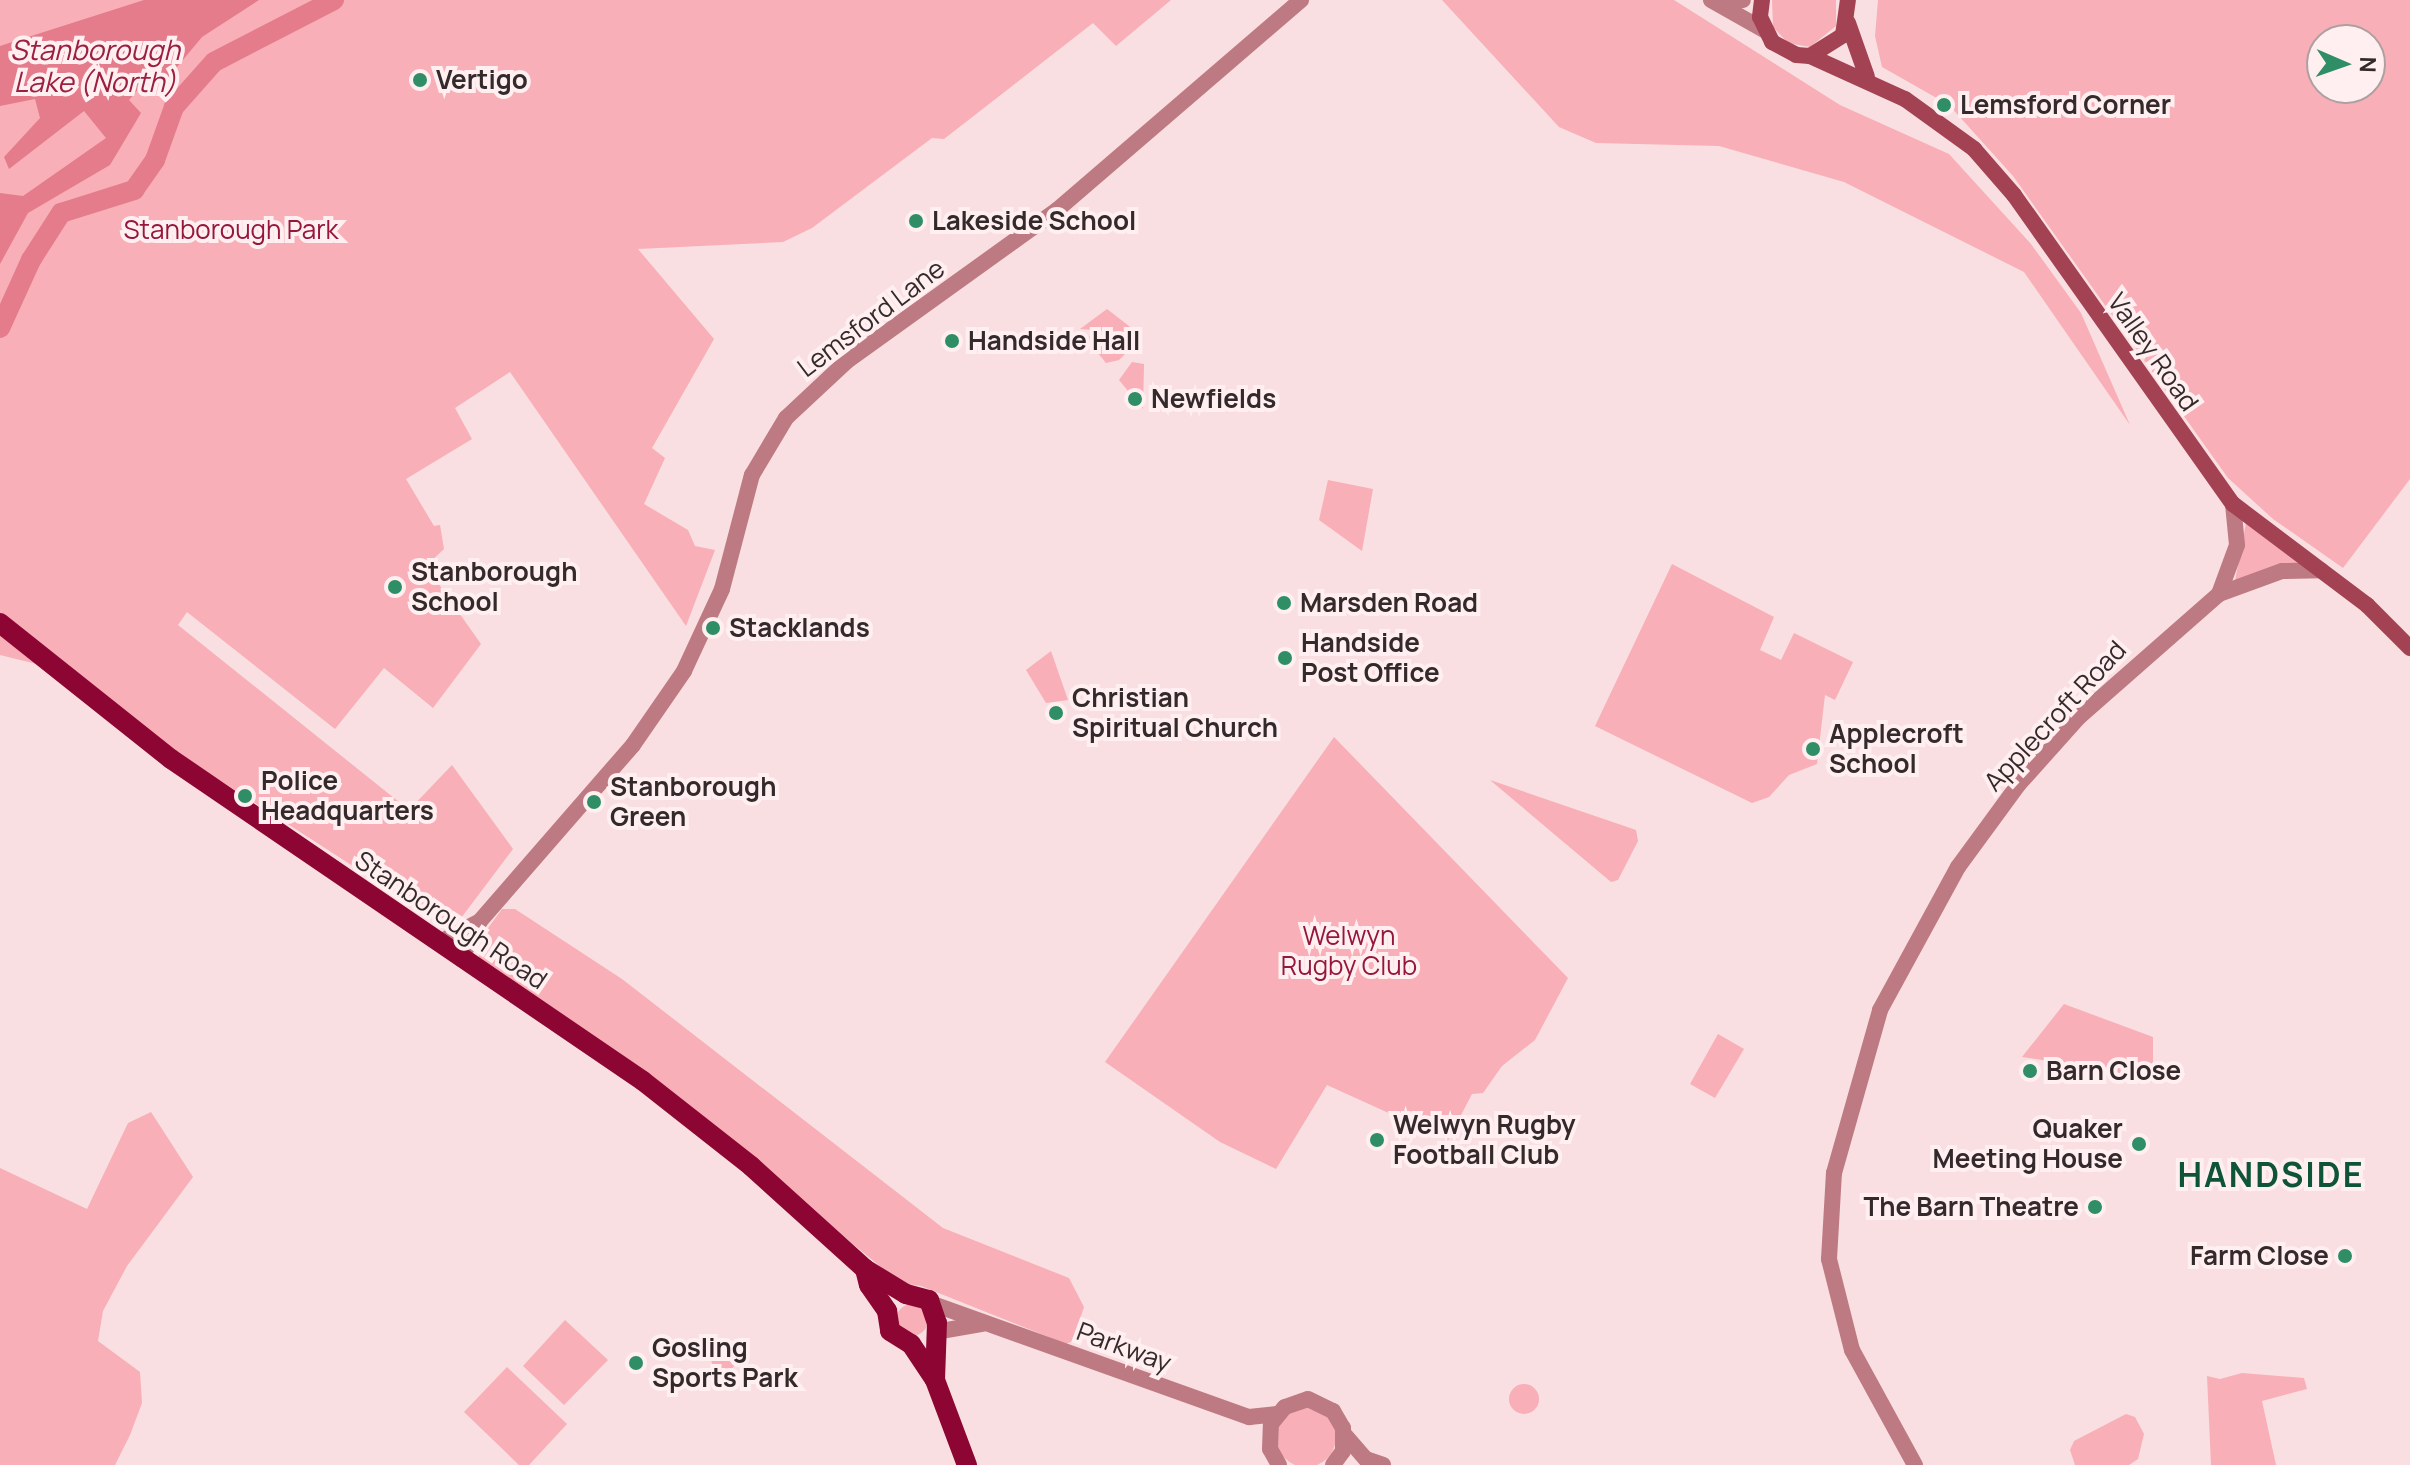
<!DOCTYPE html>
<html>
<head>
<meta charset="utf-8">
<style>
  body { margin:0 }
  #map { position:relative; width:2410px; height:1465px; overflow:hidden; background:#f9dfe1; font-family:Manrope,sans-serif }
  div>[style] { position:absolute }
  .green>* { inset:0; background:#f8afb7 }
  .round { border-radius:50% }
  .water>* { inset:0; background:#e47c8b }
  .river>* { height:20px; margin:-10px; padding:0 10px; transform-origin:10px; border-radius:10px; background:#e47c8b }
  .tertiary>* { height:16px; margin:-8px; padding:0 8px; transform-origin:8px; border-radius:8px; background:#be7a82 }
  .secondary>* { height:16px; margin:-8px; padding:0 8px; transform-origin:8px; border-radius:8px; background:#a34253 }
  .primary>* { height:20px; margin:-10px; padding:0 10px; transform-origin:10px; border-radius:10px; background:#8d0633 }
  .dots>* { width:22px; height:22px; translate:-50% -50%; box-sizing:border-box; border:4px solid #ffeff0; border-radius:50% }
  span { translate:-50% -50%; white-space:nowrap; text-align:center; line-height:1.15; -webkit-text-stroke:8px #ffeff0; paint-order:stroke }
  .poi-label { font-size:26px; color:#342a2b; font-weight:700 }
  .left { translate:0 -50%; text-align:left }
  .right { translate:-100% -50%; text-align:right }
  .park-label { font-size:26px; color:#95173a }
  .street-label { font-size:26px; color:#342a2b }
  .water-label { font-size:28px; color:#9b1f3f; font-style:italic }
  .district-label { font-size:34px; color:#0f5439; font-weight:700; letter-spacing:2px }
  .north { position:absolute; left:2306px; top:24px; width:80px; height:80px; box-sizing:border-box; background:#ffeff0; border:2px solid #aea0a1; border-radius:50%; rotate:92deg; font-size:22px; font-weight:700; line-height:32px; text-align:center; color:#342a2b }
  .north::after { content:''; display:block; margin:auto; width:28px; height:36px; background:#2f8e66; clip-path:polygon(50% 0,100% 100%,50% 72%,0 100%) }
</style>
</head>
<body>
<div id="map">
  <div class="green">
    <div style="clip-path:polygon(0 0,1171px 0,1116px 46px,1093px 23px,944px 139px,932px 138px,812px 228px,783px 242px,638px 249px,714px 339px,652px 448px,665px 458px,644px 504px,688px 530px,695px 546px,715px 550px,686px 626px,510px 372px,455px 408px,472px 439px,406px 479px,434px 526px,440px 525px,444px 549px,426px 566px,481px 644px,433px 708px,384px 668px,335px 729px,187px 612px,178px 625px,409px 810px,452px 765px,513px 849px,452px 930px,134px 725px,69px 672px,0 655px)"></div>
    <div style="clip-path:polygon(1442px 0,1674px 0,1840px 105px,1949px 154px,2031px 244px,2081px 313px,2130px 425px,2024px 272px,1844px 182px,1719px 146px,1596px 143px,1559px 127px)"></div>
    <div style="clip-path:polygon(1772px 0,1836px 0,1836px 26px,1810px 47px,1788px 43px,1773px 27px)"></div>
    <div style="clip-path:polygon(evenodd,1878px 0,2410px 0,2410px 479px,2343px 568px,2273px 519px,2228px 478px,2013px 176px,1949px 105px,1882px 67px,1875px 36px,1878px 0,2370px 40px,2370px 88px,2322px 88px,2322px 40px,2370px 40px)"></div>
    <div style="clip-path:polygon(1107px 309px,1138px 333px,1080px 329px)"></div>
    <div style="clip-path:polygon(1084px 336px,1138px 341px,1119px 360px,1106px 363px)"></div>
    <div style="clip-path:polygon(1132px 362px,1144px 364px,1143px 409px,1119px 380px)"></div>
    <div style="clip-path:polygon(1328px 480px,1373px 489px,1362px 551px,1319px 520px)"></div>
    <div style="clip-path:polygon(2246px 523px,2297px 562px,2297px 565px,2235px 581px)"></div>
    <div style="clip-path:polygon(1672px 564px,1774px 617px,1760px 650px,1781px 660px,1794px 633px,1853px 662px,1835px 700px,1825px 695px,1817px 764px,1789px 775px,1769px 797px,1752px 803px,1595px 726px)"></div>
    <div style="clip-path:polygon(1051px 651px,1068px 700px,1046px 703px,1026px 670px)"></div>
    <div style="clip-path:polygon(1334px 737px,1568px 978px,1535px 1040px,1502px 1066px,1483px 1093px,1472px 1094px,1448px 1140px,1327px 1085px,1276px 1169px,1220px 1142px,1105px 1062px)"></div>
    <div style="clip-path:polygon(1490px 780px,1636px 830px,1638px 841px,1618px 880px,1611px 882px)"></div>
    <div style="clip-path:polygon(502px 909px,515px 909px,622px 979px,943px 1228px,1069px 1278px,1084px 1307px,1073px 1341px,1066px 1344px,921px 1286px,900px 1283px,736px 1147px,479px 958px,478px 942px)"></div>
    <div style="clip-path:polygon(2064px 1004px,2153px 1037px,2153px 1082px,2095px 1067px,2095px 1062px,2085px 1061px,2084px 1066px,2022px 1057px)"></div>
    <div style="clip-path:polygon(1718px 1034px,1744px 1049px,1715px 1098px,1690px 1084px)"></div>
    <div style="clip-path:polygon(151px 1112px,193px 1177px,127px 1266px,103px 1311px,98px 1341px,140px 1372px,142px 1403px,130px 1435px,115px 1465px,0 1465px,0 1168px,87px 1209px,128px 1123px)"></div>
    <div class="round" style="left:896px;top:1304px;width:32px;height:32px"></div>
    <div style="clip-path:polygon(565px 1320px,608px 1360px,564px 1405px,523px 1366px)"></div>
    <div class="round" style="left:711px;top:1345px;width:26px;height:26px"></div>
    <div style="clip-path:polygon(507px 1367px,567px 1424px,529px 1465px,519px 1465px,464px 1412px)"></div>
    <div style="clip-path:polygon(2242px 1373px,2304px 1378px,2307px 1389px,2262px 1401px,2276px 1465px,2211px 1465px,2207px 1376px,2220px 1379px)"></div>
    <div class="round" style="left:1509px;top:1384px;width:30px;height:30px"></div>
    <div class="round" style="left:1276px;top:1407px;width:60px;height:60px"></div>
    <div style="clip-path:polygon(2126px 1414px,2135px 1417px,2144px 1434px,2138px 1459px,2129px 1465px,2075px 1465px,2070px 1450px,2074px 1441px)"></div>
  </div>
  <div class="water">
    <div style="clip-path:polygon(144px 0,259px 0,202px 37px,162px 85px,150px 75px,129px 100px,141px 113px,110px 165px,28px 213px,0 264px,0 193px,23px 196px,106px 138px,84px 111px,9px 169px,4px 157px,40px 118px,35px 99px,0 106px,0 46px)"></div>
  </div>
  <div class="river">
    <div style="left:0;top:328px;width:75px;rotate:-65.5deg"></div>
    <div style="left:31px;top:260px;width:56px;rotate:-57.4deg"></div>
    <div style="left:61px;top:213px;width:77px;rotate:-17.5deg"></div>
    <div style="left:134px;top:190px;width:37px;rotate:-55deg"></div>
    <div style="left:155px;top:160px;width:56px;rotate:-70.3deg"></div>
    <div style="left:174px;top:107px;width:60px;rotate:-48.4deg"></div>
    <div style="left:214px;top:62px;width:135px;rotate:-27.3deg"></div>
  </div>
  <div class="tertiary">
    <div style="left:1711px;top:0;width:61px;rotate:29.5deg"></div>
    <div style="left:1718px;top:3px;width:25px;rotate:-7deg"></div>
    <div style="left:2219px;top:594px;width:52px;rotate:-69.8deg"></div>
    <div style="left:2237px;top:545px;width:41px;rotate:-95.6deg"></div>
    <div style="left:438px;top:943px;width:47px;rotate:-27.6deg"></div>
    <div style="left:461px;top:959px;width:42px;rotate:-63.4deg"></div>
    <div style="left:480px;top:921px;width:233px;rotate:-49deg"></div>
    <div style="left:633px;top:745px;width:90px;rotate:-55.4deg"></div>
    <div style="left:684px;top:671px;width:90px;rotate:-65.1deg"></div>
    <div style="left:722px;top:589px;width:118px;rotate:-75.3deg"></div>
    <div style="left:752px;top:475px;width:66px;rotate:-59.2deg"></div>
    <div style="left:786px;top:418px;width:83px;rotate:-43.1deg"></div>
    <div style="left:847px;top:361px;width:259px;rotate:-35.7deg"></div>
    <div style="left:1057px;top:210px;width:322px;rotate:-40.7deg"></div>
    <div style="left:933px;top:1304px;width:336px;rotate:19.7deg"></div>
    <div style="left:1249px;top:1417px;width:28px;rotate:-6deg"></div>
    <div style="left:935px;top:1332px;width:48px;rotate:-9.7deg"></div>
    <div style="left:1344px;top:1434px;width:33px;rotate:49deg"></div>
    <div style="left:1366px;top:1459px;width:18px;rotate:19deg"></div>
    <div style="left:1279px;top:1465px;width:18px;rotate:-119deg"></div>
    <div style="left:1270px;top:1449px;width:25px;rotate:-88deg"></div>
    <div style="left:1271px;top:1424px;width:22px;rotate:-51deg"></div>
    <div style="left:1285px;top:1407px;width:24px;rotate:-19deg"></div>
    <div style="left:1308px;top:1399px;width:28px;rotate:26deg"></div>
    <div style="left:1333px;top:1411px;width:20px;rotate:60deg"></div>
    <div style="left:1343px;top:1428px;width:23px;rotate:90deg"></div>
    <div style="left:1343px;top:1451px;width:17px;rotate:126deg"></div>
    <div style="left:1915px;top:1465px;width:131px;rotate:-118.7deg"></div>
    <div style="left:1852px;top:1350px;width:94px;rotate:-104.2deg"></div>
    <div style="left:1829px;top:1259px;width:86px;rotate:-86.7deg"></div>
    <div style="left:1834px;top:1173px;width:169px;rotate:-74.2deg"></div>
    <div style="left:1880px;top:1010px;width:163px;rotate:-61.4deg"></div>
    <div style="left:1958px;top:867px;width:102px;rotate:-53.8deg"></div>
    <div style="left:2018px;top:785px;width:91px;rotate:-48.1deg"></div>
    <div style="left:2079px;top:717px;width:186px;rotate:-41.3deg"></div>
    <div style="left:2219px;top:594px;width:67px;rotate:-20.1deg"></div>
    <div style="left:2282px;top:571px;width:39px;rotate:-1deg"></div>
  </div>
  <div class="secondary">
    <div style="left:1762px;top:0;width:17px;rotate:97deg"></div>
    <div style="left:1760px;top:17px;width:28px;rotate:64deg"></div>
    <div style="left:1772px;top:42px;width:27px;rotate:28deg"></div>
    <div style="left:1796px;top:55px;width:14px;rotate:4deg"></div>
    <div style="left:1810px;top:56px;width:39px;rotate:-32deg"></div>
    <div style="left:1843px;top:35px;width:35px;rotate:-82deg"></div>
    <div style="left:1848px;top:23px;width:57px;rotate:70.6deg"></div>
    <div style="left:1810px;top:56px;width:104px;rotate:24.4deg"></div>
    <div style="left:1905px;top:99px;width:85px;rotate:35.9deg"></div>
    <div style="left:1974px;top:149px;width:61px;rotate:49deg"></div>
    <div style="left:2014px;top:195px;width:379px;rotate:54.7deg"></div>
    <div style="left:2233px;top:504px;width:168px;rotate:37deg"></div>
    <div style="left:2367px;top:605px;width:61px;rotate:45deg"></div>
  </div>
  <div class="primary">
    <div style="left:0;top:623px;width:218px;rotate:38.5deg"></div>
    <div style="left:171px;top:759px;width:571px;rotate:34.3deg"></div>
    <div style="left:643px;top:1081px;width:137px;rotate:38.2deg"></div>
    <div style="left:751px;top:1166px;width:154px;rotate:42.1deg"></div>
    <div style="left:865px;top:1269px;width:48px;rotate:31.4deg"></div>
    <div style="left:906px;top:1294px;width:24px;rotate:15deg"></div>
    <div style="left:929px;top:1300px;width:24px;rotate:71deg"></div>
    <div style="left:937px;top:1323px;width:57px;rotate:92deg"></div>
    <div style="left:865px;top:1269px;width:16px;rotate:76deg"></div>
    <div style="left:869px;top:1285px;width:32px;rotate:55deg"></div>
    <div style="left:887px;top:1311px;width:20px;rotate:81deg"></div>
    <div style="left:890px;top:1331px;width:25px;rotate:32deg"></div>
    <div style="left:911px;top:1344px;width:43px;rotate:56.3deg"></div>
    <div style="left:935px;top:1380px;width:91px;rotate:69.4deg"></div>
  </div>
  <div class="dots">
    <div style="left:420px;top:80px;background:#2f8e66"></div>
    <div style="left:1944px;top:105px;background:#2f8e66"></div>
    <div style="left:916px;top:221px;background:#2f8e66"></div>
    <div style="left:952px;top:341px;background:#2f8e66"></div>
    <div style="left:1135px;top:399px;background:#2f8e66"></div>
    <div style="left:395px;top:587px;background:#2f8e66"></div>
    <div style="left:1284px;top:603px;background:#2f8e66"></div>
    <div style="left:713px;top:628px;background:#2f8e66"></div>
    <div style="left:1285px;top:658px;background:#2f8e66"></div>
    <div style="left:1056px;top:713px;background:#2f8e66"></div>
    <div style="left:1813px;top:749px;background:#2f8e66"></div>
    <div style="left:245px;top:796px;background:#2f8e66"></div>
    <div style="left:594px;top:802px;background:#2f8e66"></div>
    <div style="left:2030px;top:1071px;background:#2f8e66"></div>
    <div style="left:1377px;top:1140px;background:#2f8e66"></div>
    <div style="left:2139px;top:1144px;background:#2f8e66"></div>
    <div style="left:2095px;top:1207px;background:#2f8e66"></div>
    <div style="left:2345px;top:1256px;background:#2f8e66"></div>
    <div style="left:636px;top:1363px;background:#2f8e66"></div>
  </div>
  <div class="poi-label">
    <span class="left" style="left:436px;top:80px">Vertigo</span>
    <span class="left" style="left:1960px;top:105px">Lemsford Corner</span>
    <span class="left" style="left:932px;top:221px">Lakeside School</span>
    <span class="left" style="left:968px;top:341px">Handside Hall</span>
    <span class="left" style="left:1151px;top:399px">Newfields</span>
    <span class="left" style="left:411px;top:587px">Stanborough<br>School</span>
    <span class="left" style="left:1300px;top:603px">Marsden Road</span>
    <span class="left" style="left:729px;top:628px">Stacklands</span>
    <span class="left" style="left:1301px;top:658px">Handside<br>Post Office</span>
    <span class="left" style="left:1072px;top:713px">Christian<br>Spiritual Church</span>
    <span class="left" style="left:1829px;top:749px">Applecroft<br>School</span>
    <span class="left" style="left:261px;top:796px">Police<br>Headquarters</span>
    <span class="left" style="left:610px;top:802px">Stanborough<br>Green</span>
    <span class="left" style="left:2046px;top:1071px">Barn Close</span>
    <span class="left" style="left:1393px;top:1140px">Welwyn Rugby<br>Football Club</span>
    <span class="right" style="left:2123px;top:1144px">Quaker<br>Meeting House</span>
    <span class="right" style="left:2079px;top:1207px">The Barn Theatre</span>
    <span class="right" style="left:2329px;top:1256px">Farm Close</span>
    <span class="left" style="left:652px;top:1363px">Gosling<br>Sports Park</span>
  </div>
  <div class="park-label">
    <span style="left:231px;top:230px">Stanborough Park</span>
    <span style="left:1349px;top:951px">Welwyn<br>Rugby Club</span>
  </div>
  <div class="street-label">
    <span style="left:871px;top:318px;rotate:-37deg">Lemsford Lane</span>
    <span style="left:2153px;top:352px;rotate:55deg">Valley Road</span>
    <span style="left:2055px;top:716px;rotate:-47deg">Applecroft Road</span>
    <span style="left:451px;top:920px;rotate:34deg">Stanborough Road</span>
    <span style="left:1124px;top:1347px;rotate:20deg">Parkway</span>
  </div>
  <div class="water-label">
    <span style="left:95px;top:65px">Stanborough<br>Lake (North)</span>
  </div>
  <div class="district-label">
    <span style="left:2271px;top:1175px">HANDSIDE</span>
  </div>
  <div class="north">N</div>
</div>
</body>
</html>
